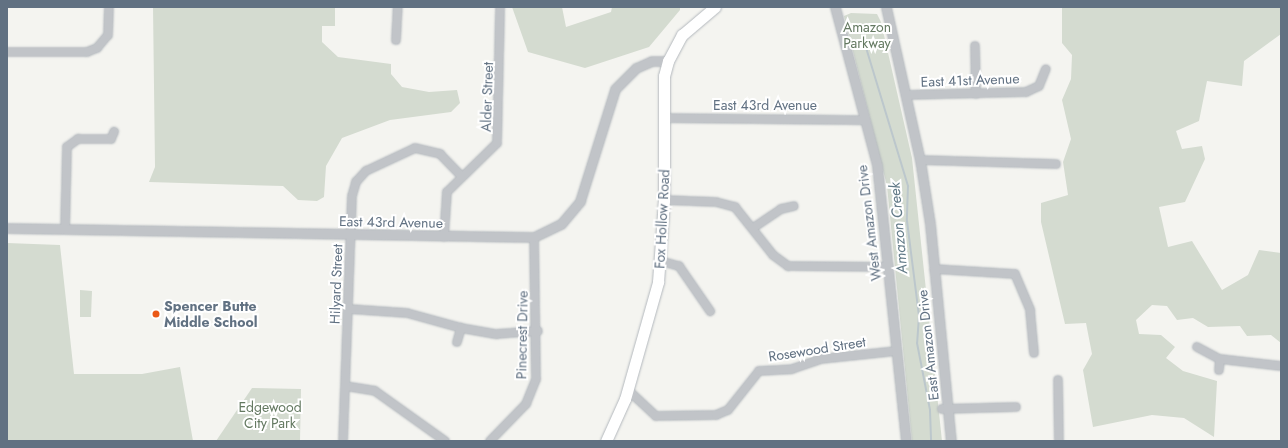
<!DOCTYPE html>
<html>
<head>
<meta charset="utf-8">
<style>
  body { margin:0 }
  #map { position:relative; width:1288px; height:448px; overflow:hidden; background:#f4f4f0; font-family:Jost,sans-serif }
  div>[style] { position:absolute }
  .green>* { inset:0; background:#d4dbd0 }
  .stream>* { height:2px; margin:-1px; padding:0 1px; transform-origin:1px; border-radius:1px; background:#bcc7cc }
  .roads { filter:drop-shadow(0 0 1px #b3b8bd) drop-shadow(0 0 1px #b3b8bd) }
  .minor>* { height:8px; margin:-4px; padding:0 4px; transform-origin:4px; border-radius:4px; background:#c1c4c8 }
  .tertiary>* { height:9px; margin:-4.5px; padding:0 4.5px; transform-origin:4.5px; border-radius:4.5px; background:#c1c4c8 }
  .secondary>* { height:11px; margin:-5.5px; padding:0 5.5px; transform-origin:5.5px; border-radius:5.5px; background:#fff }
  .dots>* { width:11px; height:11px; translate:-50% -50%; box-sizing:border-box; border:2px solid #fff; border-radius:50% }
  span { translate:-50% -50%; white-space:nowrap; text-align:center; line-height:1.15; -webkit-text-stroke:4px #fff; paint-order:stroke }
  .park-label { font-size:14px; color:#647961 }
  .street-label { font-size:14px; color:#617182 }
  .poi-label { font-size:14px; color:#617182; font-weight:700 }
  .left { translate:0 -50%; text-align:left }
  .water-label { font-size:15px; color:#627a87; font-style:italic }
  .frame { position:absolute; inset:0; border:8px solid #617182; pointer-events:none }
</style>
</head>
<body>
<div id="map">
  <div class="green">
    <div style="clip-path:polygon(153px 7px,335px 7px,335px 26px,322px 26px,322px 42px,338px 57px,391px 64px,391px 74px,402px 87px,429px 92px,457px 90px,460px 103px,451px 112px,390px 120px,342px 138px,326px 166px,324px 197px,317px 201px,298px 200px,283px 186px,149px 182px,155px 167px)"></div>
    <div style="clip-path:polygon(512px 7px,562px 7px,566px 27px,611px 12px,612px 7px,680px 7px,680px 10px,649px 47px,585px 68px,528px 52px)"></div>
    <div style="clip-path:polygon(1062px 7px,1281px 7px,1281px 34px,1244px 61px,1242px 86px,1207px 81px,1199px 121px,1176px 131px,1182px 149px,1202px 146px,1205px 159px,1185px 202px,1159px 207px,1168px 247px,1192px 241px,1222px 290px,1248px 275px,1259px 250px,1281px 253px,1281px 343px,1271px 335px,1247px 336px,1240px 326px,1208px 327px,1193px 318px,1177px 320px,1167px 306px,1152px 305px,1136px 320px,1139px 334px,1161px 335px,1175px 347px,1166px 358px,1183px 371px,1217px 381px,1214px 437px,1184px 418px,1152px 415px,1093px 427px,1083px 370px,1092px 354px,1086px 323px,1065px 324px,1041px 222px,1041px 203px,1068px 195px,1063px 162px,1071px 139px,1062px 100px,1071px 79px,1072px 55px,1062px 43px)"></div>
    <div style="clip-path:polygon(851px 13px,877px 14px,881px 22px,912px 158px,942px 441px,912px 441px,887px 186px,844px 16px)"></div>
    <div style="clip-path:polygon(7px 243px,60px 245px,74px 374px,142px 374px,180px 367px,193px 441px,7px 441px)"></div>
    <div style="clip-path:polygon(80px 290px,92px 291px,91px 317px,80px 317px)"></div>
    <div style="clip-path:polygon(252px 388px,301px 389px,300px 441px,216px 441px)"></div>
  </div>
  <div class="stream">
    <div style="left:864px;top:41px;width:152px;rotate:73.1deg"></div>
    <div style="left:908px;top:186px;width:35px;rotate:92deg"></div>
    <div style="left:907px;top:221px;width:96px;rotate:82.8deg"></div>
    <div style="left:919px;top:316px;width:27px;rotate:94deg"></div>
    <div style="left:917px;top:343px;width:68px;rotate:79deg"></div>
    <div style="left:930px;top:410px;width:31px;rotate:88deg"></div>
  </div>
  <div class="roads">
    <div class="minor">
      <div style="left:396px;top:40px;width:33px;rotate:-87deg"></div>
      <div style="left:975px;top:46px;width:48px;rotate:88.8deg"></div>
      <div style="left:7px;top:52px;width:80px"></div>
      <div style="left:87px;top:52px;width:11px;rotate:-22deg"></div>
      <div style="left:97px;top:48px;width:17px;rotate:-50deg"></div>
      <div style="left:108px;top:35px;width:28px;rotate:-88deg"></div>
      <div style="left:906px;top:95px;width:120px;rotate:-1.4deg"></div>
      <div style="left:1026px;top:92px;width:14px;rotate:-25deg"></div>
      <div style="left:1039px;top:86px;width:18px;rotate:-68deg"></div>
      <div style="left:665px;top:118px;width:200px;rotate:0.6deg"></div>
      <div style="left:920px;top:160px;width:136px;rotate:1.7deg"></div>
      <div style="left:664px;top:200px;width:52px;rotate:2.2deg"></div>
      <div style="left:716px;top:202px;width:20px;rotate:15deg"></div>
      <div style="left:735px;top:207px;width:61px;rotate:51.6deg"></div>
      <div style="left:773px;top:255px;width:19px;rotate:36deg"></div>
      <div style="left:788px;top:266px;width:101px;rotate:0.6deg"></div>
      <div style="left:753px;top:228px;width:34px;rotate:-34deg"></div>
      <div style="left:781px;top:209px;width:13px;rotate:-13deg"></div>
      <div style="left:65px;top:230px;width:83px;rotate:-88.6deg"></div>
      <div style="left:67px;top:147px;width:14px;rotate:-36deg"></div>
      <div style="left:78px;top:139px;width:33px"></div>
      <div style="left:111px;top:139px;width:8px;rotate:-67deg"></div>
      <div style="left:444px;top:237px;width:45px;rotate:-86.2deg"></div>
      <div style="left:447px;top:192px;width:70px;rotate:-44.4deg"></div>
      <div style="left:497px;top:143px;width:136px;rotate:-88.7deg"></div>
      <div style="left:661px;top:261px;width:19px;rotate:16deg"></div>
      <div style="left:679px;top:266px;width:55px;rotate:55.4deg"></div>
      <div style="left:934px;top:269px;width:81px;rotate:3.5deg"></div>
      <div style="left:1015px;top:274px;width:39px;rotate:67deg"></div>
      <div style="left:1030px;top:310px;width:43px;rotate:84.7deg"></div>
      <div style="left:349px;top:309px;width:58px;rotate:3.9deg"></div>
      <div style="left:407px;top:313px;width:56px;rotate:15.5deg"></div>
      <div style="left:457px;top:342px;width:15px;rotate:-74deg"></div>
      <div style="left:461px;top:328px;width:36px;rotate:10deg"></div>
      <div style="left:496px;top:334px;width:42px;rotate:-4.1deg"></div>
      <div style="left:1197px;top:347px;width:26px;rotate:28deg"></div>
      <div style="left:1220px;top:359px;width:61px;rotate:6.5deg"></div>
      <div style="left:1219px;top:370px;width:11px;rotate:-85deg"></div>
      <div style="left:1058px;top:380px;width:61px;rotate:89.1deg"></div>
      <div style="left:345px;top:386px;width:30px;rotate:9deg"></div>
      <div style="left:375px;top:391px;width:86px;rotate:35.5deg"></div>
      <div style="left:628px;top:390px;width:38px;rotate:43deg"></div>
      <div style="left:656px;top:416px;width:60px;rotate:-1deg"></div>
      <div style="left:716px;top:415px;width:13px;rotate:-23deg"></div>
      <div style="left:728px;top:410px;width:50px;rotate:-51.5deg"></div>
      <div style="left:759px;top:371px;width:33px;rotate:-3deg"></div>
      <div style="left:792px;top:369px;width:31px;rotate:-19deg"></div>
      <div style="left:821px;top:359px;width:76px;rotate:-6deg"></div>
      <div style="left:942px;top:409px;width:74px;rotate:-1.5deg"></div>
      <div style="left:343px;top:441px;width:245px;rotate:-87.9deg"></div>
      <div style="left:352px;top:196px;width:15px;rotate:-74deg"></div>
      <div style="left:356px;top:182px;width:15px;rotate:-48deg"></div>
      <div style="left:366px;top:171px;width:54px;rotate:-25.1deg"></div>
      <div style="left:415px;top:148px;width:26px;rotate:13deg"></div>
      <div style="left:440px;top:154px;width:30px;rotate:46deg"></div>
      <div style="left:490px;top:441px;width:52px;rotate:-45.8deg"></div>
      <div style="left:526px;top:404px;width:27px;rotate:-68deg"></div>
      <div style="left:536px;top:379px;width:142px;rotate:-90.8deg"></div>
    </div>
    <div class="tertiary">
      <div style="left:835px;top:7px;width:163px;rotate:75.1deg"></div>
      <div style="left:877px;top:165px;width:278px;rotate:84deg"></div>
      <div style="left:886px;top:7px;width:157px;rotate:77.5deg"></div>
      <div style="left:920px;top:160px;width:65px;rotate:81.1deg"></div>
      <div style="left:930px;top:224px;width:218px;rotate:84.5deg"></div>
      <div style="left:7px;top:228px;width:527px;rotate:0.98deg"></div>
      <div style="left:534px;top:237px;width:30px;rotate:-26deg"></div>
      <div style="left:561px;top:224px;width:30px;rotate:-50deg"></div>
      <div style="left:580px;top:201px;width:117px;rotate:-72.6deg"></div>
      <div style="left:615px;top:89px;width:30px;rotate:-45deg"></div>
      <div style="left:636px;top:68px;width:17px;rotate:-24deg"></div>
      <div style="left:652px;top:61px;width:16px"></div>
    </div>
    <div class="secondary">
      <div style="left:606px;top:441px;width:46px;rotate:-65.7deg"></div>
      <div style="left:625px;top:399px;width:122px;rotate:-74.2deg"></div>
      <div style="left:658px;top:282px;width:82px;rotate:-85.8deg"></div>
      <div style="left:664px;top:200px;width:124px;rotate:-90deg"></div>
      <div style="left:664px;top:76px;width:16px;rotate:-75deg"></div>
      <div style="left:668px;top:61px;width:30px;rotate:-62deg"></div>
      <div style="left:682px;top:35px;width:43px;rotate:-40.3deg"></div>
    </div>
  </div>
  <div class="dots">
    <div style="left:156px;top:314px;background:#eb5918"></div>
  </div>
  <div class="park-label">
    <span style="left:867px;top:35px">Amazon<br>Parkway</span>
    <span style="left:270px;top:415px">Edgewood<br>City Park</span>
  </div>
  <div class="street-label">
    <span style="left:970px;top:80px;rotate:-2deg">East 41st Avenue</span>
    <span style="left:487px;top:97px;rotate:-88deg">Alder Street</span>
    <span style="left:765px;top:105px">East 43rd Avenue</span>
    <span style="left:662px;top:219px;rotate:-87deg">Fox Hollow Road</span>
    <span style="left:391px;top:222px;rotate:1deg">East 43rd Avenue</span>
    <span style="left:869px;top:223px;rotate:-97deg">West Amazon Drive</span>
    <span style="left:336px;top:284px;rotate:-88deg">Hilyard Street</span>
    <span style="left:522px;top:335px;rotate:-89deg">Pinecrest Drive</span>
    <span style="left:928px;top:345px;rotate:-96deg">East Amazon Drive</span>
    <span style="left:817px;top:349px;rotate:-9deg">Rosewood Street</span>
  </div>
  <div class="poi-label">
    <span class="left" style="left:164px;top:314px">Spencer Butte<br>Middle School</span>
  </div>
  <div class="water-label">
    <span style="left:899px;top:228px;rotate:-95deg">Amazon Creek</span>
  </div>
  <div class="frame"></div>
</div>
</body>
</html>
